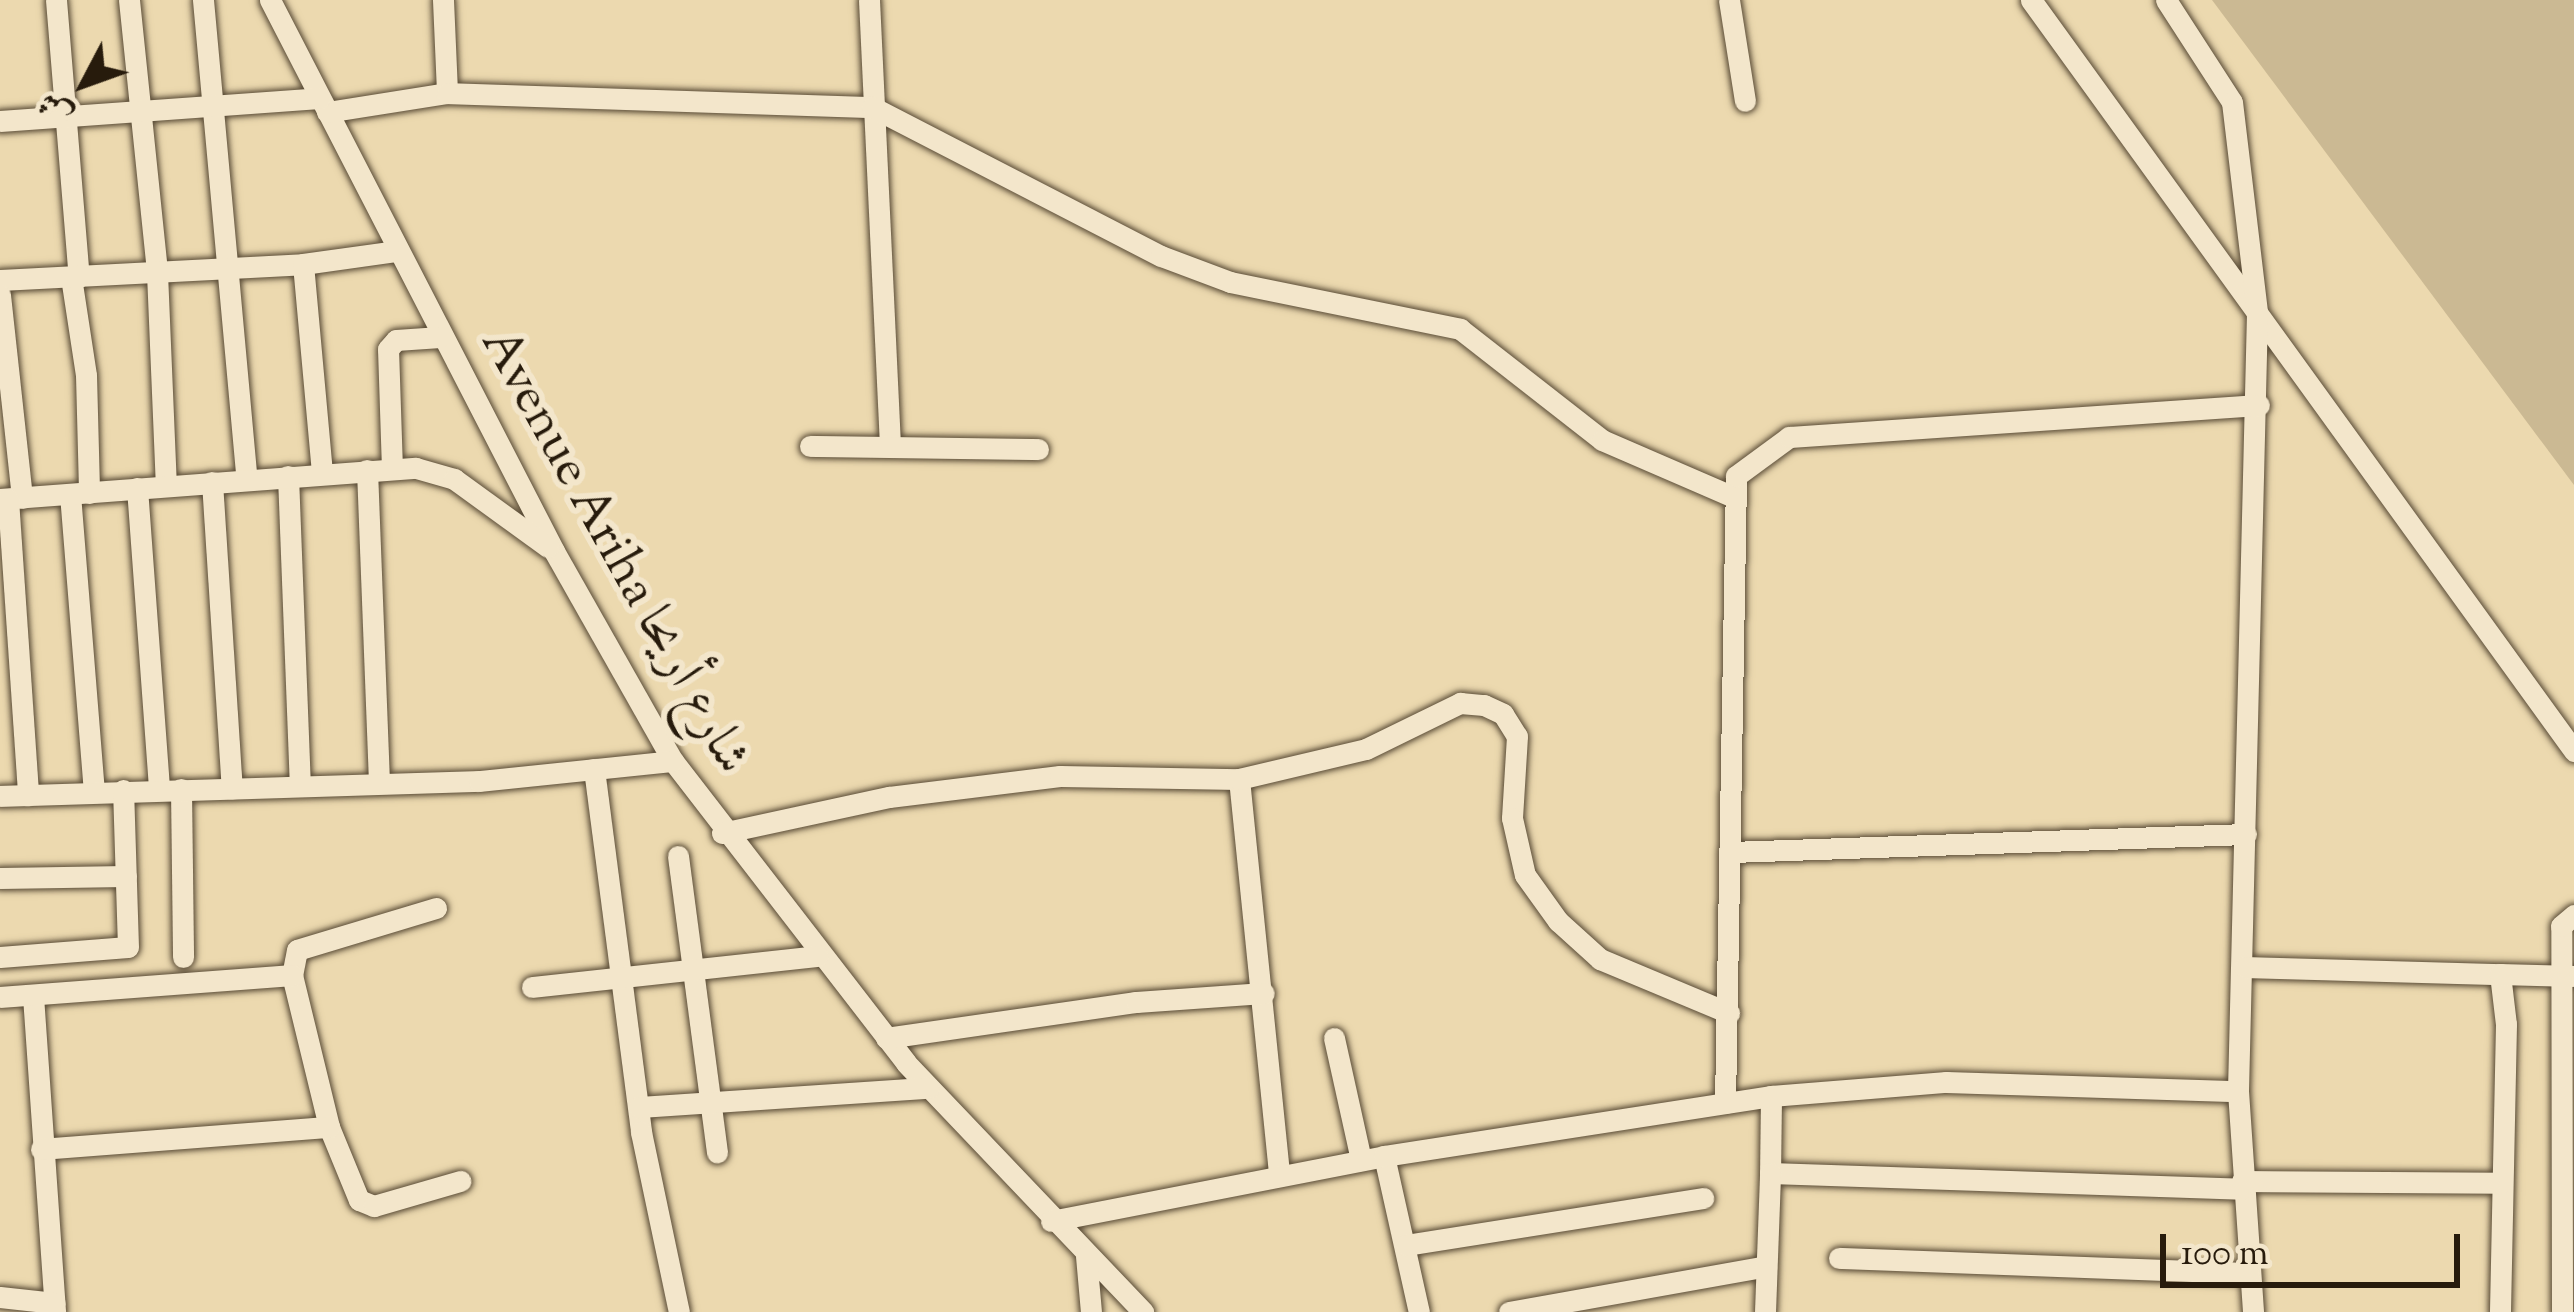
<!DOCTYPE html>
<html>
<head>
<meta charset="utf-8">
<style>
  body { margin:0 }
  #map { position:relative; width:2574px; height:1312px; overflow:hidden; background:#ecd9af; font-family:"Sorts Mill Goudy",Amiri,serif }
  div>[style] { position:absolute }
  .green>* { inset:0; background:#cbb993 }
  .roads { filter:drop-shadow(0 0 3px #584a35) drop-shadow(0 0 3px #584a35) }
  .minor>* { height:21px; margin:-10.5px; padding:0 10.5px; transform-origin:10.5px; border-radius:10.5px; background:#f3e6cb }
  span { translate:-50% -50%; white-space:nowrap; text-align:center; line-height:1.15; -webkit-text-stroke:12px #f3e6cb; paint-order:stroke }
  .street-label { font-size:51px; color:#271b0c }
  .north { position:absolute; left:24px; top:24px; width:120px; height:120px; -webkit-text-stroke:9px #f3e6cb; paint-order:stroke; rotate:229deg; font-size:33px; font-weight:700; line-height:48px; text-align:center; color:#271b0c }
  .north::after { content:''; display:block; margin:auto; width:42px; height:54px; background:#271b0c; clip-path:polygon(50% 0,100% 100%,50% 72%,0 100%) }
  .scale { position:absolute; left:2160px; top:1234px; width:300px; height:54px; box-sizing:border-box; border:6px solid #271b0c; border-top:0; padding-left:15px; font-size:36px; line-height:42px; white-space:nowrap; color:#271b0c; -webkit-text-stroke:9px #f3e6cb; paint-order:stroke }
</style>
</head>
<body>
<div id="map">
  <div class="green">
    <div style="clip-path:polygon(2212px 0,2574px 0,2574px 485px)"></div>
  </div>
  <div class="roads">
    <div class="minor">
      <div style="left:56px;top:0;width:278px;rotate:85.3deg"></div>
      <div style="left:129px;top:0;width:274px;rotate:84.1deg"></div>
      <div style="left:157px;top:273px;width:213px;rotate:87.6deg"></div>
      <div style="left:203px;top:0;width:481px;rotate:84.8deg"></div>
      <div style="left:270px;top:0;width:620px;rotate:62.73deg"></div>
      <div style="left:554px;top:551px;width:241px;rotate:60.5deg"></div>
      <div style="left:673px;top:761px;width:381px;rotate:52.3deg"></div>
      <div style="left:906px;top:1063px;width:344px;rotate:46.4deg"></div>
      <div style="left:443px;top:0;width:93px;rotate:87.5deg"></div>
      <div style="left:869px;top:0;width:445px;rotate:87.3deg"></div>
      <div style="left:1729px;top:0;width:102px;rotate:81deg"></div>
      <div style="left:2031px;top:0;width:927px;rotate:54.13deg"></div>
      <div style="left:2166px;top:0;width:121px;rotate:57.1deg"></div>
      <div style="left:2232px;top:102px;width:212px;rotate:83.2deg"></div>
      <div style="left:2257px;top:313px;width:778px;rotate:91.4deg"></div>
      <div style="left:2238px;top:1091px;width:222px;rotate:86.1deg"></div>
      <div style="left:327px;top:112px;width:121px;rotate:-9deg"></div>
      <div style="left:447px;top:93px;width:425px;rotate:1.9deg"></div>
      <div style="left:872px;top:107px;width:325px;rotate:27.3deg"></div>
      <div style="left:1161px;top:256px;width:74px;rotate:20.6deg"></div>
      <div style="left:1230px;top:282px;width:235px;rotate:11.5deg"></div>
      <div style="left:1460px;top:329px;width:180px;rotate:38deg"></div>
      <div style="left:1602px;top:440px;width:144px;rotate:23.4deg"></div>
      <div style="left:0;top:121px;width:320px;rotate:-4.1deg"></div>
      <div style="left:303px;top:264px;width:210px;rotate:84.8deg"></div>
      <div style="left:71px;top:277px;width:99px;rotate:81.3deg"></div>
      <div style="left:86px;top:375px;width:118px;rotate:88.5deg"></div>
      <div style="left:0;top:280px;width:303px;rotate:-3deg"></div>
      <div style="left:303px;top:264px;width:95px;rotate:-7.9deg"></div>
      <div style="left:0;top:295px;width:204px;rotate:83.8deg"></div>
      <div style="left:810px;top:446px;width:228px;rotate:0.8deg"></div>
      <div style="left:392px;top:469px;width:120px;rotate:-91.9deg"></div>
      <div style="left:388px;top:349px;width:12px;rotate:-48deg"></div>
      <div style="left:396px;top:340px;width:44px;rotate:-3.9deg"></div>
      <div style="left:367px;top:470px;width:312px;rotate:87.8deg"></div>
      <div style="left:288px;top:476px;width:310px;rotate:87.8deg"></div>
      <div style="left:212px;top:482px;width:307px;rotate:86.3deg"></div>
      <div style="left:137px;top:488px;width:302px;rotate:85.8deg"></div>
      <div style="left:70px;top:494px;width:299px;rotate:85.4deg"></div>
      <div style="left:0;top:499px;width:417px;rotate:-4.3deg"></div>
      <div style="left:416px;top:468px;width:40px;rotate:16deg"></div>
      <div style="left:454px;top:479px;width:116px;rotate:35.9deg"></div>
      <div style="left:8px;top:499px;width:297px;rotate:86.1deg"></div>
      <div style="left:594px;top:769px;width:366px;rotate:82.6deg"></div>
      <div style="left:641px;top:1132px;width:184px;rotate:78.1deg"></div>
      <div style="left:1239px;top:779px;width:399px;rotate:84.2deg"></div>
      <div style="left:181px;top:789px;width:168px;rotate:89.3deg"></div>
      <div style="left:0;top:796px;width:479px;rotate:-1.8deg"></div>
      <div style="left:479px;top:781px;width:195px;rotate:-5.9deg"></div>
      <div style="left:722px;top:833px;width:171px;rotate:-12.2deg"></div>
      <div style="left:889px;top:797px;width:172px;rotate:-7deg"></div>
      <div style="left:1060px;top:776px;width:179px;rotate:1deg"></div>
      <div style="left:1239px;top:779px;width:130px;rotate:-13.3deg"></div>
      <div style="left:1366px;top:749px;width:105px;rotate:-26.1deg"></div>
      <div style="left:1460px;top:703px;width:24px;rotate:5deg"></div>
      <div style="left:1484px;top:705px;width:21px;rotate:25deg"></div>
      <div style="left:1503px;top:714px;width:26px;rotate:58deg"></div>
      <div style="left:1517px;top:736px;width:82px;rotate:93.5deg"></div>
      <div style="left:1512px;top:818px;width:58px;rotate:77.2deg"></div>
      <div style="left:1525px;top:875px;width:57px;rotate:54.3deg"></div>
      <div style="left:1558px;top:921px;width:57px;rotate:42.1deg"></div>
      <div style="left:1600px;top:959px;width:140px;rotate:22.7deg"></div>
      <div style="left:1731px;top:852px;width:515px;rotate:-2deg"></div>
      <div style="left:678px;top:856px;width:299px;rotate:82.5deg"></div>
      <div style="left:0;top:878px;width:126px;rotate:-0.9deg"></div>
      <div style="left:436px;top:908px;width:145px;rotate:163.2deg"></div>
      <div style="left:297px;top:950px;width:25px;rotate:101deg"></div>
      <div style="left:292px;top:975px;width:156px;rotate:76.3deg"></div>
      <div style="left:329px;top:1127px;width:79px;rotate:67.7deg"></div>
      <div style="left:359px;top:1200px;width:16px;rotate:22deg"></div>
      <div style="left:374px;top:1206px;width:90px;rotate:-16.2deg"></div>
      <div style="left:0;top:957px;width:128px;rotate:-4.5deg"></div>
      <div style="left:128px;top:947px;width:157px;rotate:-91.8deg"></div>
      <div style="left:2245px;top:967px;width:255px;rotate:1.6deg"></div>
      <div style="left:2500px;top:974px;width:50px;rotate:83.2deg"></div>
      <div style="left:2506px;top:1024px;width:288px;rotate:91.2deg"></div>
      <div style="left:2500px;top:974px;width:73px;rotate:1.6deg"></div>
      <div style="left:532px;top:987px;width:287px;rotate:-6.2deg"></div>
      <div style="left:33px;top:996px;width:317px;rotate:86deg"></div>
      <div style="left:0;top:997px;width:293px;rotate:-4.3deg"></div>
      <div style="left:886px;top:1038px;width:253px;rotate:-8.2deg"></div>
      <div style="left:1136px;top:1002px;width:128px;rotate:-4deg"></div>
      <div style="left:1334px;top:1038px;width:125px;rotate:77.5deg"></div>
      <div style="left:1771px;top:1096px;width:77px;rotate:90.7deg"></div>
      <div style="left:1770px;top:1173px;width:472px;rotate:1.9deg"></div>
      <div style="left:1725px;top:1103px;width:627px;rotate:-88.99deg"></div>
      <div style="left:1736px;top:476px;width:66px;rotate:-36.3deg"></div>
      <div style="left:1789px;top:437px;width:471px;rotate:-3.9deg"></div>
      <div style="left:639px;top:1107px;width:290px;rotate:-3.8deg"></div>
      <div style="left:41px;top:1149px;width:289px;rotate:-4.4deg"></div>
      <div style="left:1384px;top:1156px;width:160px;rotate:77.4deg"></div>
      <div style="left:2242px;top:1181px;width:259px;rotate:0.4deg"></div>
      <div style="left:1051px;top:1221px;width:339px;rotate:-11deg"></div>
      <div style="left:1384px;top:1156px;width:392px;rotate:-8.8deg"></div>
      <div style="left:1771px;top:1096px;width:176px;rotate:-4.6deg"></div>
      <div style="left:1946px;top:1082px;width:292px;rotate:1.8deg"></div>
      <div style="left:1406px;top:1245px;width:301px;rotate:-9deg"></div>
      <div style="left:1086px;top:1256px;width:56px;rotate:84.9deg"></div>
      <div style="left:1839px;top:1258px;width:410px;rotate:2.1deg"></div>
      <div style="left:0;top:1297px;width:55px;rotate:6.2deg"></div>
      <div style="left:1509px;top:1312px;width:261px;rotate:-10.1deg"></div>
      <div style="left:1765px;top:1312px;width:139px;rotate:-87.9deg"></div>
      <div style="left:2562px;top:1312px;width:386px;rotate:-90.1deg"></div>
      <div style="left:2561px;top:926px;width:17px;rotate:-40deg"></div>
    </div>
  </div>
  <div class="street-label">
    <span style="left:613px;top:552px;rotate:61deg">Avenue Ariha شارع أريحا</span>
  </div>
  <div class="north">ش</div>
  <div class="scale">100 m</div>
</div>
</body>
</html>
